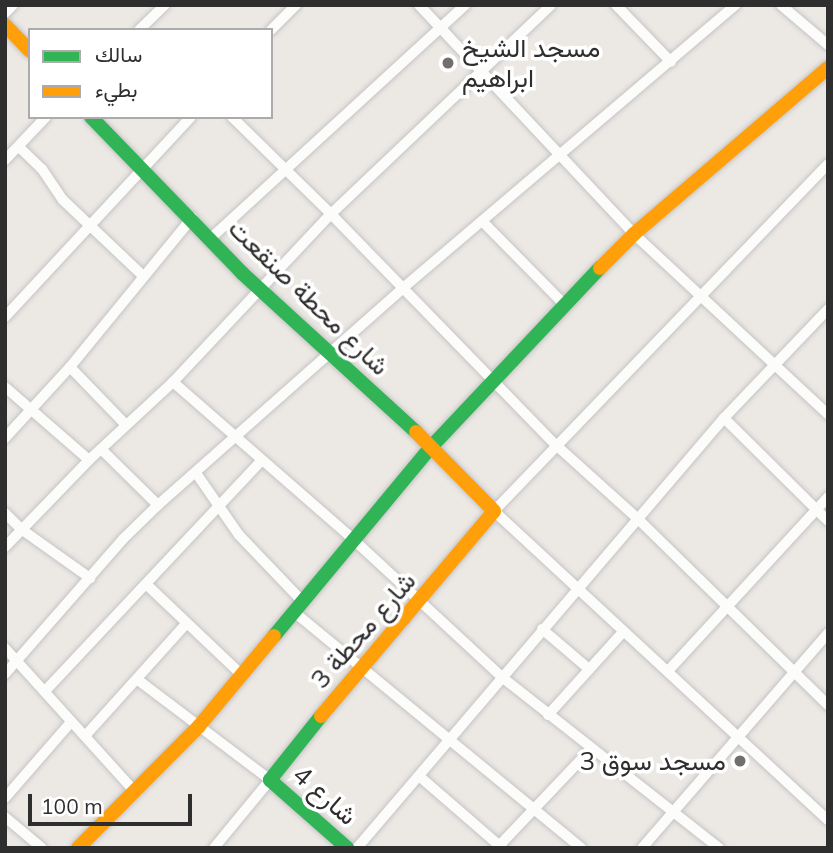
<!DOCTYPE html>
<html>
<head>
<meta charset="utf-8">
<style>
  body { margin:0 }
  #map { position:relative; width:833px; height:853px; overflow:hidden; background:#ece8e4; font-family:Mulish,Vazirmatn,sans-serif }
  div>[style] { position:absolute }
  .roads { filter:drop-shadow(0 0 2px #c5c4c5) drop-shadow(0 0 2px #c5c4c5) }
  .street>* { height:10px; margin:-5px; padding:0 5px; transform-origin:5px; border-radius:5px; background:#fcfcfb }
  .fast>* { height:14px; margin:-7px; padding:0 7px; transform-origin:7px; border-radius:7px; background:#30b455 }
  .slow>* { height:14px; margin:-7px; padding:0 7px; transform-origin:7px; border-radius:7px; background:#ff9f0a }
  .dots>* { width:19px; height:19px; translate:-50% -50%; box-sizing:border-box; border:4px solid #fff; border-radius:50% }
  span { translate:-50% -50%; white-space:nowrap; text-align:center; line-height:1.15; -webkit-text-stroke:7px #fff; paint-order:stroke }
  .poi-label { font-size:26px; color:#2e2e2e }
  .left { translate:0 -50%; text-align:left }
  .right { translate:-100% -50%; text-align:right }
  .street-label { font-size:26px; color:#2e2e2e }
  .frame { position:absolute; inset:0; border:7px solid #2e2e2e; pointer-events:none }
  .legend { position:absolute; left:28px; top:28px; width:245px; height:91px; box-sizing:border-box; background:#fff; border:2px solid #ababab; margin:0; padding:9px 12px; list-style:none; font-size:21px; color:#2e2e2e }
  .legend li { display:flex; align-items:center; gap:14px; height:35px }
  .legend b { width:35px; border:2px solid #ababab }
  .scale { position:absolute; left:28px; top:794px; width:164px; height:32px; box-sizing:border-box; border:4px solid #2e2e2e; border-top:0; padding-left:9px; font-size:21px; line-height:24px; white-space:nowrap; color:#2e2e2e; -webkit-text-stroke:5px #fff; paint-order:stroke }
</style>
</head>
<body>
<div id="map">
  <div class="roads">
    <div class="street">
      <div style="left:419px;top:5px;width:314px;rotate:46.8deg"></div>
      <div style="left:634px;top:234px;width:265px;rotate:42.9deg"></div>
      <div style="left:616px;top:5px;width:79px;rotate:46deg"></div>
      <div style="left:781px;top:5px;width:62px;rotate:40.4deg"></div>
      <div style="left:5px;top:13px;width:11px;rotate:-45deg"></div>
      <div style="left:139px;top:30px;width:36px;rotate:-44deg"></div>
      <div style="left:271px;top:30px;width:35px;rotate:-45deg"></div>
      <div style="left:232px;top:117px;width:139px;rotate:44.4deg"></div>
      <div style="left:331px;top:214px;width:324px;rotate:45.8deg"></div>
      <div style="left:557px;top:446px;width:109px;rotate:42deg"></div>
      <div style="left:638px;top:519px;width:266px;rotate:44.4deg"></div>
      <div style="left:19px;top:147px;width:32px;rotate:44deg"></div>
      <div style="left:42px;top:169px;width:37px;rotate:56deg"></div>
      <div style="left:63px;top:200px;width:110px;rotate:43.5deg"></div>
      <div style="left:5px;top:160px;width:59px;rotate:-46.4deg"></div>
      <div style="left:828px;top:164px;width:482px;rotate:133.9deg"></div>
      <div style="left:494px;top:511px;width:455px;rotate:42.8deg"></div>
      <div style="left:484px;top:223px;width:114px;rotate:45.4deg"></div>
      <div style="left:211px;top:238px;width:345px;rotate:-42.5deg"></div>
      <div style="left:5px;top:317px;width:273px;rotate:-47.1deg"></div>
      <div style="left:70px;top:367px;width:81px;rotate:46deg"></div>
      <div style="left:173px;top:382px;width:240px;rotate:41.1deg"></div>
      <div style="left:354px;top:540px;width:203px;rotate:42.8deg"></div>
      <div style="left:503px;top:678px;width:275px;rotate:38.2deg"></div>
      <div style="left:5px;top:387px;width:111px;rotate:41deg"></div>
      <div style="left:724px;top:418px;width:146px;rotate:44.7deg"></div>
      <div style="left:5px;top:438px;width:96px;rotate:-47.5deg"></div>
      <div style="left:70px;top:367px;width:193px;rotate:-50.7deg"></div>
      <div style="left:101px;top:449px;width:80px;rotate:44.5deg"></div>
      <div style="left:196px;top:473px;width:75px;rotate:55.3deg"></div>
      <div style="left:239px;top:535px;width:93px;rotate:46.3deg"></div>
      <div style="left:5px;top:513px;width:23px;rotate:45deg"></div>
      <div style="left:21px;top:529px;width:85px;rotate:35.4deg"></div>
      <div style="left:5px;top:547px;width:121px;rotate:-46deg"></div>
      <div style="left:89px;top:460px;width:115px;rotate:-42.9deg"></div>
      <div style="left:173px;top:382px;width:231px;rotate:-46.8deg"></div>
      <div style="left:331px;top:214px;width:303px;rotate:-43.5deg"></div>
      <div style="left:146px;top:584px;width:132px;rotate:43.5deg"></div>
      <div style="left:294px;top:612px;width:372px;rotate:39.4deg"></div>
      <div style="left:542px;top:629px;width:62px;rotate:40.4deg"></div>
      <div style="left:5px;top:648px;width:193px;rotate:47.9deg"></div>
      <div style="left:668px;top:671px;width:236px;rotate:-47.4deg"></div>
      <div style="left:5px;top:674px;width:179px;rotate:-48.8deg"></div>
      <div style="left:123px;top:539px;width:49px;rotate:-44.2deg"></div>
      <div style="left:158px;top:505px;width:327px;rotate:-41.5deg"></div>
      <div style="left:403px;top:288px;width:437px;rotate:-40.4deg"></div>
      <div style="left:138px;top:680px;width:166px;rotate:37.1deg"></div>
      <div style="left:270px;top:780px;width:88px;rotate:129.5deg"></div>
      <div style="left:46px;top:690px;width:314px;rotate:-46.8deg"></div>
      <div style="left:548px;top:715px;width:113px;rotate:-47.9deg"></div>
      <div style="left:85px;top:736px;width:151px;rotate:-48deg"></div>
      <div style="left:419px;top:776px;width:110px;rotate:40.9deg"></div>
      <div style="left:5px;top:798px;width:101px;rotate:-49deg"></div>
      <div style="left:5px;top:817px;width:48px;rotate:40deg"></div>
      <div style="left:357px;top:848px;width:565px;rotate:-49.52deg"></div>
      <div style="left:724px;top:418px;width:151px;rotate:-46.3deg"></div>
      <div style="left:497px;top:848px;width:137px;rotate:-46.5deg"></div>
      <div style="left:642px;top:848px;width:284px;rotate:-49.1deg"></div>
    </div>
    <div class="fast">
      <div style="left:91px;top:117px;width:217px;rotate:45.9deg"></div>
      <div style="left:242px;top:273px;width:236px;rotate:42.4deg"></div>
      <div style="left:274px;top:636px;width:247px;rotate:-50.3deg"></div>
      <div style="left:432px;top:446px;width:245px;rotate:-46.7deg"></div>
      <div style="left:321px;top:716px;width:82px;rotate:128.6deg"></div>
      <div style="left:270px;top:780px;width:103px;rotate:41.4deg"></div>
    </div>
    <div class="slow">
      <div style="left:5px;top:25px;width:36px;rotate:46deg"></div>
      <div style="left:600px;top:268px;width:48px;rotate:-45deg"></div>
      <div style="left:634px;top:234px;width:255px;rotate:-40.6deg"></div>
      <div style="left:321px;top:716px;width:268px;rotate:-49.8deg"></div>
      <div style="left:494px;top:511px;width:111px;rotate:-134.6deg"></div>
      <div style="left:78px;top:848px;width:172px;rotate:-45.2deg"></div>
      <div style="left:199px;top:726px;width:117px;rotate:-50.2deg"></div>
    </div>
  </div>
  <div class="dots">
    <div style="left:448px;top:63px;background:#706f6e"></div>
    <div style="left:740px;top:761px;background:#706f6e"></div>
  </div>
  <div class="poi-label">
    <span class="left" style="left:462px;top:63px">مسجد الشيخ<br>ابراهيم</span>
    <span class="right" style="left:726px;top:761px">مسجد سوق 3</span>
  </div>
  <div class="street-label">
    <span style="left:309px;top:297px;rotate:44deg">شارع محطة صنقعت</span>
    <span style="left:363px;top:630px;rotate:-49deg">شارع محطة 3</span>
    <span style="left:325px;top:795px;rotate:41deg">شارع 4</span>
  </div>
  <div class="frame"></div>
  <ul class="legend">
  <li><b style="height:9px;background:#30b455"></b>سالك</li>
  <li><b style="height:9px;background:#ff9f0a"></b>بطيء</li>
  </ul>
  <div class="scale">100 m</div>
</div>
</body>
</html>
